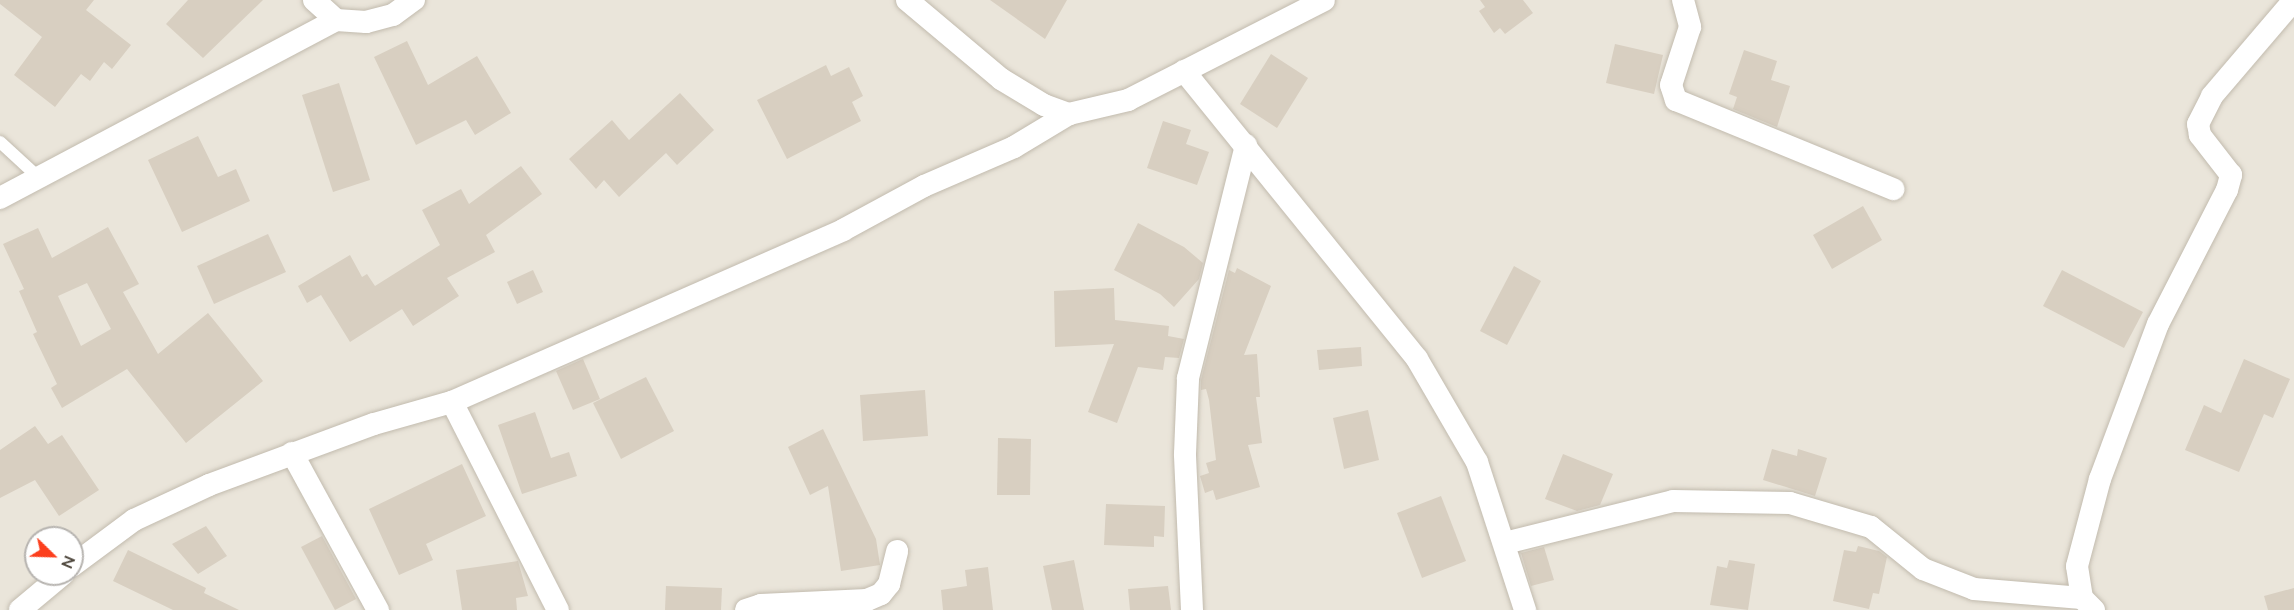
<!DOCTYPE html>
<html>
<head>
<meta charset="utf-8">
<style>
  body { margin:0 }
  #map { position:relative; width:2294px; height:610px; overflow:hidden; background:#f6f3ec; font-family:Mulish,sans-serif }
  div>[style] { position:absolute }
  .residential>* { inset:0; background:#eae5da }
  .building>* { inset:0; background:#d8cfc1 }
  .roads { filter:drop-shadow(0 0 2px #c2bbae) drop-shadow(0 0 2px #c2bbae) }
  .lane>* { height:12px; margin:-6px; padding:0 6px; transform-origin:6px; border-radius:6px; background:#fff }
  .street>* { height:22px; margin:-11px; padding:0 11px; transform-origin:11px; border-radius:11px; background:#fff }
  span { translate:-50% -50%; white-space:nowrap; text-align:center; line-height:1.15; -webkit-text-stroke:6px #fff; paint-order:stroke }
  .north { position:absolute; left:24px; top:526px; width:60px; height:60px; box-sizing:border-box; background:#fff; border:2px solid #b7b4b0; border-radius:50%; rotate:113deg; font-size:16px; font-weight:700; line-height:24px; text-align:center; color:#4b4439 }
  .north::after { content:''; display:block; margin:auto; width:21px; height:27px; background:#fc3f1d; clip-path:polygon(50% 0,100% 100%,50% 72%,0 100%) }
</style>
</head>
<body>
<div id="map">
  <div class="residential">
    <div style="clip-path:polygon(evenodd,0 0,2294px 0,2294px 610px,0 610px,0 0,36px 538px,72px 538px,72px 574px,36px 574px,36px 538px)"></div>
  </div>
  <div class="building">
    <div style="clip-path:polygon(0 0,94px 0,86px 10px,131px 45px,112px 69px,104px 62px,90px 81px,81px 74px,55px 107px,14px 75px,42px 37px,0 4px)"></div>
    <div style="clip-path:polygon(188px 0,263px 0,203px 58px,166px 24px)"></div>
    <div style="clip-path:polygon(990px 0,1067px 0,1045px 39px)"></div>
    <div style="clip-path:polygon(1480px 0,1523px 0,1533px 13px,1505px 34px,1500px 28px,1494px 33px,1479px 11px,1485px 7px)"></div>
    <div style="clip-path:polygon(407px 41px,428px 85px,477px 56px,511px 113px,475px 135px,466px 120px,416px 145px,374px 57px)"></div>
    <div style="clip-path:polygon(1615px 44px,1663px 55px,1654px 94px,1606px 83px)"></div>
    <div style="clip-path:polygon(1744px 50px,1777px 61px,1771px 80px,1790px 86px,1777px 127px,1733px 109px,1737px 97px,1729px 94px)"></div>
    <div style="clip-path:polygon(1271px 54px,1308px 78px,1277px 128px,1240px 104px)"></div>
    <div style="clip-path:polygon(826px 65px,831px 76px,849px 67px,863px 96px,852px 102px,861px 121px,787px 159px,757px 100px)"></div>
    <div style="clip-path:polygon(339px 83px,370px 180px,333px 192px,302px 95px)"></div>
    <div style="clip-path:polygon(680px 93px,714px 130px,677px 165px,666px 153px,619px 197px,604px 180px,596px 189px,569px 159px,612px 120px,629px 140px)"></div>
    <div style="clip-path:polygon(1163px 121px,1191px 130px,1186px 144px,1209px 152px,1197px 185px,1147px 168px)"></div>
    <div style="clip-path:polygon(198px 136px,218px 177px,236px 169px,250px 201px,182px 232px,148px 160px)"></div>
    <div style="clip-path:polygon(521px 166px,542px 194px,486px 235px,495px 252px,447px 278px,459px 296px,413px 326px,402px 309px,350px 342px,321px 295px,307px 303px,298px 286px,350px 255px,362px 277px,367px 274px,375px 286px,440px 245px,422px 210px,461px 189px,469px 204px)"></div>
    <div style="clip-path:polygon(1863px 206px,1882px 240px,1832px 269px,1813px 235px)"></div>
    <div style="clip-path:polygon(1138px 223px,1184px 247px,1203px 263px,1199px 279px,1174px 307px,1160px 294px,1114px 270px)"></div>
    <div style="clip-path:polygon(evenodd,108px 227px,139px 284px,123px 292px,158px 354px,208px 313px,263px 381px,186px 443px,127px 369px,62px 408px,51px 388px,57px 384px,33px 334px,37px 332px,19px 291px,24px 289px,3px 244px,38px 228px,52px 258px,108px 227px,87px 283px,111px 329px,81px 346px,58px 296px,87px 283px)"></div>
    <div style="clip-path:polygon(268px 234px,286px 272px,214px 304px,197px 266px)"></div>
    <div style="clip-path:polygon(1514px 266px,1541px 281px,1507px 345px,1480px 331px)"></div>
    <div style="clip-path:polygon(1237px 268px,1271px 286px,1244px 355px,1257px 354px,1260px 397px,1256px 397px,1262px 443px,1248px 445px,1260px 487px,1216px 500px,1213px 490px,1205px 493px,1200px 476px,1209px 473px,1206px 463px,1216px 460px,1209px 400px,1206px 389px,1201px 390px,1201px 380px,1229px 270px,1235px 273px)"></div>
    <div style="clip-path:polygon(533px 270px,543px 292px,517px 304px,507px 282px)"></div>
    <div style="clip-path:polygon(2062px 270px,2143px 312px,2124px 348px,2043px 306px)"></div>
    <div style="clip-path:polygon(1114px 288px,1115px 320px,1169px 326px,1168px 336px,1184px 339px,1179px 358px,1165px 357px,1163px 370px,1138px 367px,1117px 423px,1088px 412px,1114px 344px,1055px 347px,1054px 291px)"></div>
    <div style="clip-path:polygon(1361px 347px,1362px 366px,1319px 370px,1317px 350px)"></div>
    <div style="clip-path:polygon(583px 359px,600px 399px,573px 410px,556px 371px)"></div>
    <div style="clip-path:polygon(2244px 359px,2290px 379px,2273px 418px,2264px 414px,2239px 472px,2185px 450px,2204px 405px,2221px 413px)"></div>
    <div style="clip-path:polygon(646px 377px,674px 431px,621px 459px,593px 403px)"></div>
    <div style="clip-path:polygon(925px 390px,928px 436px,863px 441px,860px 395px)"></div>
    <div style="clip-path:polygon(1368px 410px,1379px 460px,1344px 469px,1333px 418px)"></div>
    <div style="clip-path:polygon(535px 412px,551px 458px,569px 452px,577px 476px,522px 494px,498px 425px)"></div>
    <div style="clip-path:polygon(35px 426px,48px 444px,62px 435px,99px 490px,59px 516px,35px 480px,0 498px,0 450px)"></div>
    <div style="clip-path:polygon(823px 429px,876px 539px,880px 565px,841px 571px,828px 486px,810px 495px,788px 447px)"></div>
    <div style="clip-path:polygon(998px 438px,1031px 439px,1030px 495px,997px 495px)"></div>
    <div style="clip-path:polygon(1772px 449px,1797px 456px,1798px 449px,1827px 458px,1815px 496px,1763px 480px)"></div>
    <div style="clip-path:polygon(1563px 454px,1613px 474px,1600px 505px,1577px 511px,1545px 499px)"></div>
    <div style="clip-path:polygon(462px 464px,486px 516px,426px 544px,433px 560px,399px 575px,369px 509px)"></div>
    <div style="clip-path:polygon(1441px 496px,1466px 561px,1422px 578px,1397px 513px)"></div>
    <div style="clip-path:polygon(1106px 504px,1165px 506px,1164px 537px,1154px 536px,1154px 547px,1104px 545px)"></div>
    <div style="clip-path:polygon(206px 526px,227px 556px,198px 574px,172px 544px)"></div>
    <div style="clip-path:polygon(322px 536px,356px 599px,335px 610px,301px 547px)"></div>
    <div style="clip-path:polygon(1858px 546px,1879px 551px,1887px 557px,1879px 594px,1873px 593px,1869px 609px,1833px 601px,1844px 550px,1856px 552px)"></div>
    <div style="clip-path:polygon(1544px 547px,1554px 580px,1531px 586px,1521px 553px)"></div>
    <div style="clip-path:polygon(128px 550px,206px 588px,204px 593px,239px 610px,173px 610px,113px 581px)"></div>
    <div style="clip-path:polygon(1074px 560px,1084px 610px,1052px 610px,1043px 566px)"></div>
    <div style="clip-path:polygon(1729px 560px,1755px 564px,1748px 610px,1710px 605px,1717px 566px,1727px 568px)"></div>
    <div style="clip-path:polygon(518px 561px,528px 596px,516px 598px,517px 610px,462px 610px,456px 570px)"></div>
    <div style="clip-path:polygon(988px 567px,993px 610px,943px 610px,941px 590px,967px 586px,965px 570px)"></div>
    <div style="clip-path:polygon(666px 586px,722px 588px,721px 610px,665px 610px)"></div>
    <div style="clip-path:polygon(1168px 586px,1171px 610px,1130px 610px,1128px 589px)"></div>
    <div style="clip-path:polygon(2294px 588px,2294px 610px,2268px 610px,2264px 596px)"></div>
  </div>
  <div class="roads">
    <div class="lane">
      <div style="left:0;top:142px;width:52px;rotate:42.6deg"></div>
    </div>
    <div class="street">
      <div style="left:314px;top:0;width:30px;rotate:42deg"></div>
      <div style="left:336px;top:20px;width:30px;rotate:4deg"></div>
      <div style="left:366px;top:22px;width:28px;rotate:-15deg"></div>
      <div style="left:393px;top:15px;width:26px;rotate:-36deg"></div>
      <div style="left:907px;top:0;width:123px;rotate:40deg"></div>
      <div style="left:1001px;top:79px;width:50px;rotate:31.2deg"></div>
      <div style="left:1044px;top:105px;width:27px;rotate:20deg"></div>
      <div style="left:1069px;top:114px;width:61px;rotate:-13.3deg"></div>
      <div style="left:1128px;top:100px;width:220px;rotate:-27deg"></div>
      <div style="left:1683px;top:0;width:28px;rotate:75deg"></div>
      <div style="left:1690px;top:27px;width:61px;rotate:108.1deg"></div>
      <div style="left:1671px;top:85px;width:16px;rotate:72deg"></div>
      <div style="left:1676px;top:100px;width:235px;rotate:22.3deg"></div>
      <div style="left:1184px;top:71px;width:370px;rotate:51deg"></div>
      <div style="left:1417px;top:359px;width:119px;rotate:59.8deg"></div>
      <div style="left:1477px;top:462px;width:156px;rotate:72deg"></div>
      <div style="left:0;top:198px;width:380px;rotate:-27.9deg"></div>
      <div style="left:452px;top:402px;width:233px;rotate:63deg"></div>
      <div style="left:292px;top:453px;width:179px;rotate:61.3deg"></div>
      <div style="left:1505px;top:543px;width:173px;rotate:-14deg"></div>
      <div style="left:1673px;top:501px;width:117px;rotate:1deg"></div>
      <div style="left:1790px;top:503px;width:84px;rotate:16.5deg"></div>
      <div style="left:1871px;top:527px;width:67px;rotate:38.9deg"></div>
      <div style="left:1923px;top:569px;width:55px;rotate:21.4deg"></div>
      <div style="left:1974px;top:589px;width:108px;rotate:4.8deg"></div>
      <div style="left:72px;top:566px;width:77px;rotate:-36.6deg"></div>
      <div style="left:134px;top:520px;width:83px;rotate:-25deg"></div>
      <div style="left:209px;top:485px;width:176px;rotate:-20.3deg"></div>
      <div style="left:374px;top:424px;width:81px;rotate:-15.8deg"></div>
      <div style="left:452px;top:402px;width:427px;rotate:-23.7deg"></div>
      <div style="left:843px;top:230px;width:92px;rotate:-28.5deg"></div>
      <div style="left:924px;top:186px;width:98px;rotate:-23.4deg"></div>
      <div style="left:1014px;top:147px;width:64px;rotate:-31deg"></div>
      <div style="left:20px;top:610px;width:56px;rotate:-39.9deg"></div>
      <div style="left:746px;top:610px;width:16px;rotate:-18deg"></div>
      <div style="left:761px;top:605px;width:106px;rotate:-2.7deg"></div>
      <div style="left:867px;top:600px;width:15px;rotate:-23deg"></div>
      <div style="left:881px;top:594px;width:13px;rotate:-51deg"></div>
      <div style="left:889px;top:584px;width:34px;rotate:-76deg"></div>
      <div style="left:1192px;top:610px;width:156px;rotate:-92.6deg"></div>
      <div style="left:1185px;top:454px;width:76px;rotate:-87.7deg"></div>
      <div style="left:1188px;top:378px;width:240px;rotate:-76deg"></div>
      <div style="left:2094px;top:610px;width:17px;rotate:-135deg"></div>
      <div style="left:2082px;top:598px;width:32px;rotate:-99deg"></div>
      <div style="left:2077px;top:566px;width:90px;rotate:-75.2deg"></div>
      <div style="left:2100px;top:479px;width:165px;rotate:-69.5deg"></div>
      <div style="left:2158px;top:324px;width:151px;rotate:-62.8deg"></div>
      <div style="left:2227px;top:190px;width:16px;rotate:-75deg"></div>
      <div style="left:2231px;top:175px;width:51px;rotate:-127.8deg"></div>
      <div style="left:2200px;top:135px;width:11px;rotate:-100deg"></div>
      <div style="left:2198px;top:124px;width:31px;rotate:-63deg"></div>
      <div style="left:2212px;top:96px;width:126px;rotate:-49.5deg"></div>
    </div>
  </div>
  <div class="north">N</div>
</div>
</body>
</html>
